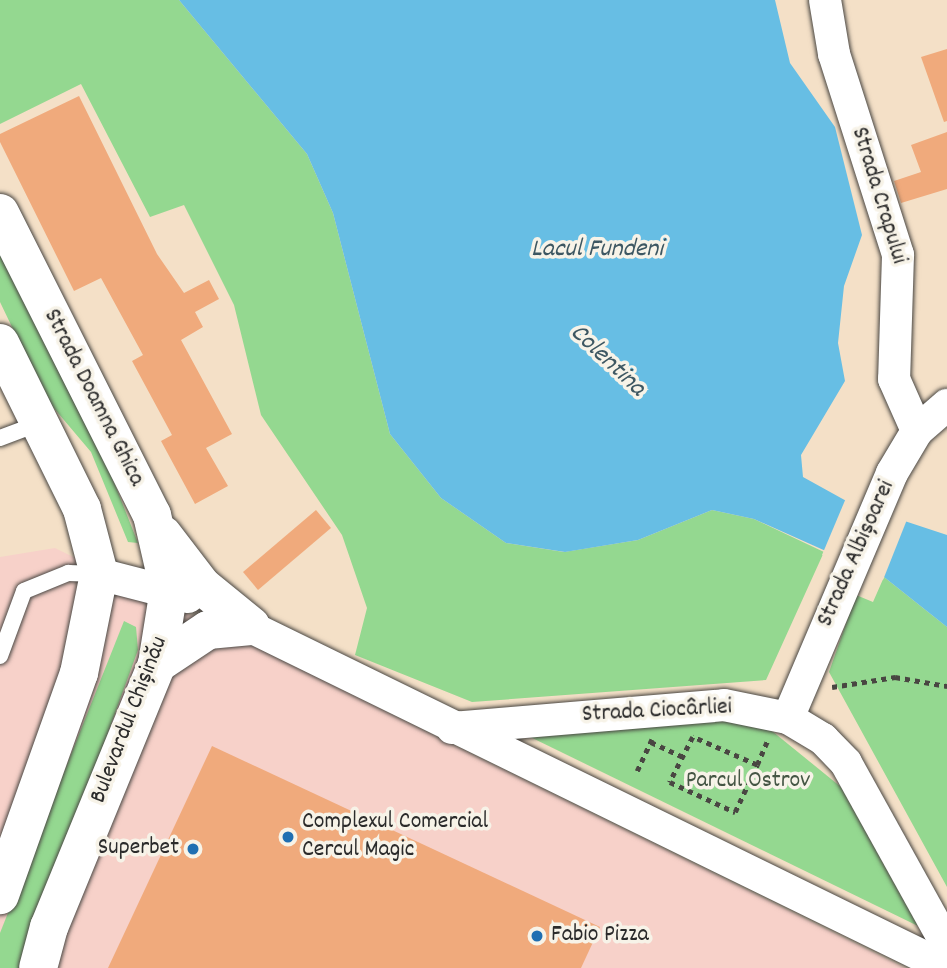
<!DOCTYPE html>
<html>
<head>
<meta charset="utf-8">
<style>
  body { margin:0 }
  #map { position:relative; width:947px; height:968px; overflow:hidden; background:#f4e0c7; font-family:Dekko,sans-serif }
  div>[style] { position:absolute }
  .built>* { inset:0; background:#f7d1c9 }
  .green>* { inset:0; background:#94d890 }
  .water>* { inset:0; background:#67bee4 }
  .pier>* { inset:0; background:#f4e0c7 }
  .building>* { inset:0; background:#f0aa7c }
  .path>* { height:4.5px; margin-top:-2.25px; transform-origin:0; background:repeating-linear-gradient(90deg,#494642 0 5px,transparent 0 10px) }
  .roads { filter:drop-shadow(0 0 2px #494642) drop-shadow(0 0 2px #494642) }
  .service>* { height:16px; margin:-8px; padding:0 8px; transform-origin:8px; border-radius:8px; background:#fff }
  .minor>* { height:32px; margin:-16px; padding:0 16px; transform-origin:16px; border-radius:16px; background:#fff }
  .secondary>* { height:38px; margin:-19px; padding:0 19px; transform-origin:19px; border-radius:19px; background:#fff }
  .dots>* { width:19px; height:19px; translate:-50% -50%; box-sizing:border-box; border:4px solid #f7f3e8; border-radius:50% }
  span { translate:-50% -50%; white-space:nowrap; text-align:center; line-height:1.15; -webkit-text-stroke:7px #f7f3e8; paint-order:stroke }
  .street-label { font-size:24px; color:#2b2b2b }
  .park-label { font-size:24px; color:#455644 }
  .poi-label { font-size:24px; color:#2b2b2b }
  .left { translate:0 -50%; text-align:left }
  .right { translate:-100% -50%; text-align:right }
  .water-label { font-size:26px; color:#3d5762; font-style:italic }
</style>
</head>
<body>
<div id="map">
  <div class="built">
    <div style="clip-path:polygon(55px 548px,905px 968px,27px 968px,0 949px,0 557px)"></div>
  </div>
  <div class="green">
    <div style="clip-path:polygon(0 0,179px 0,307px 154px,333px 213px,390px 434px,441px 498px,506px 543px,564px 552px,638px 540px,712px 510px,754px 519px,824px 552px,766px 680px,472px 702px,355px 655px,367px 608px,342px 535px,261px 415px,234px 305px,184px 205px,150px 217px,81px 84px,0 124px)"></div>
    <div style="clip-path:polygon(0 245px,101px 449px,138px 543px,128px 542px,91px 452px,47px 400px,0 302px)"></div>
    <div style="clip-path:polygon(884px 577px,947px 627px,947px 887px,829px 672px,856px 595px,873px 602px)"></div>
    <div style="clip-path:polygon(124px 621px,136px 627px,138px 650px,23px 968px,0 968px,0 933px)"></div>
    <div style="clip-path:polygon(725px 718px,772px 731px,841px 787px,918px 926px,522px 733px)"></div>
  </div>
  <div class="water">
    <div style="clip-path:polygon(179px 0,775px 0,790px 63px,835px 127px,862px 235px,844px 286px,838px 343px,845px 381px,801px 455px,803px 477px,850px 503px,947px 535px,947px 627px,884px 577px,754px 519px,712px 510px,638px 540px,565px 552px,506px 543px,441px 498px,390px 434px,333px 213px,307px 154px)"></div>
  </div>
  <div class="pier">
    <div style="clip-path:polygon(846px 498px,908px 517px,883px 580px,822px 555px)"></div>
  </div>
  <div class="building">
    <div style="clip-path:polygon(947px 49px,947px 121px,944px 122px,921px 57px)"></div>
    <div style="clip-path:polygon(79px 96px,157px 254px,184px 293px,209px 280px,219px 299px,195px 312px,203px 327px,181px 340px,232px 434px,206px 448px,228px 486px,195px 504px,161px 441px,172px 435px,132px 361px,143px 355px,101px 278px,74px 291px,0 142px,0 134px)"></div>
    <div style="clip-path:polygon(947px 132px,947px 189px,901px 203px,894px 181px,921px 172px,911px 145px)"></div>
    <div style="clip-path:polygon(316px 510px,331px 528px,258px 590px,243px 572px)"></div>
    <div style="clip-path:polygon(212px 746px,600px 927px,581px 968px,108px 968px)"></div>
  </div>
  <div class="path">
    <div style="left:832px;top:687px;width:64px;rotate:-9deg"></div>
    <div style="left:895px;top:677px;width:53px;rotate:9.8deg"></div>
    <div style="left:651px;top:742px;width:35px;rotate:25deg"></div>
    <div style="left:757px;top:765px;width:70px;rotate:-156.4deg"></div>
    <div style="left:693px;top:737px;width:51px;rotate:117.1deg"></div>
    <div style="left:670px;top:782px;width:72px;rotate:24.8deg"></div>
    <div style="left:735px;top:812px;width:52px;rotate:-64.9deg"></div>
    <div style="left:757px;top:765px;width:26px;rotate:-67deg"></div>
    <div style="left:637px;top:771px;width:35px;rotate:-65deg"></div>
  </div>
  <div class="roads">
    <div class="service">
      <div style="left:0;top:438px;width:43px;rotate:-20.6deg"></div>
      <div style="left:0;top:656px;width:69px;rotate:-69.7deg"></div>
      <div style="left:24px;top:591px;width:48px;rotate:-22.2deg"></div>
      <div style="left:68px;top:573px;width:30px;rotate:2deg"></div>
    </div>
    <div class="minor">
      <div style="left:825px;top:0;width:55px;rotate:80.5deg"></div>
      <div style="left:834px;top:54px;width:211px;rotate:72.3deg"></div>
      <div style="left:898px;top:255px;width:124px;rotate:91.8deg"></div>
      <div style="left:894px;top:379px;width:57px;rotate:66.1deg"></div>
      <div style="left:99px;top:574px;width:92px;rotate:14.5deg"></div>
      <div style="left:228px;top:616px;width:801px;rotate:26.08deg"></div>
      <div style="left:788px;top:718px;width:266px;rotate:-67deg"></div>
      <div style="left:892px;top:473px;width:49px;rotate:-59.2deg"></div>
      <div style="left:917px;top:431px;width:40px;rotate:-41deg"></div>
      <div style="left:452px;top:728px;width:273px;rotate:-4.8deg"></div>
      <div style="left:724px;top:705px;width:65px;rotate:11.5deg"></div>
      <div style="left:788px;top:718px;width:41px;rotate:31deg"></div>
      <div style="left:823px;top:739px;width:33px;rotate:46deg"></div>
      <div style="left:846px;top:763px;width:208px;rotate:61deg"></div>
    </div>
    <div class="secondary">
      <div style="left:0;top:213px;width:338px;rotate:63.3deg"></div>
      <div style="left:152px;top:515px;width:76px;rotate:77.1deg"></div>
      <div style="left:169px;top:589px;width:76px;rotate:99.1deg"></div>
      <div style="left:157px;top:664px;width:284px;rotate:112.3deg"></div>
      <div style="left:49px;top:927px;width:42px;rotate:105deg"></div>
      <div style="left:0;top:343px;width:185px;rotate:63.7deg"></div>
      <div style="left:82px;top:509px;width:67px;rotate:75.3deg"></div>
      <div style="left:99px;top:574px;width:101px;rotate:101.4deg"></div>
      <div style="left:79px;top:673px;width:236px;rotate:109.6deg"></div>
      <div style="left:163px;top:535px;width:64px;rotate:52.6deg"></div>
      <div style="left:202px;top:586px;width:63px;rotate:39.2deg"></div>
      <div style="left:157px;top:664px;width:61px;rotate:-33.7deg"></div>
      <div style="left:208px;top:630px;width:43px;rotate:-5.3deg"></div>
    </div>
  </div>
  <div class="dots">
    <div style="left:288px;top:837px;background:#1f6fb2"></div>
    <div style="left:193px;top:849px;background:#1f6fb2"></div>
    <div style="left:537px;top:936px;background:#1f6fb2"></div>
  </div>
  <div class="street-label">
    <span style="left:878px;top:196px;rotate:73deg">Strada Crapului</span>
    <span style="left:93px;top:398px;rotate:63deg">Strada Doamna Ghica</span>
    <span style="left:857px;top:554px;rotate:-66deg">Strada Albișoarei</span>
    <span style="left:657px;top:712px;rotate:-3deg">Strada Ciocârliei</span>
    <span style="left:130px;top:720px;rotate:-69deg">Bulevardul Chișinău</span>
  </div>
  <div class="park-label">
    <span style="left:748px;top:782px">Parcul Ostrov</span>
  </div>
  <div class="poi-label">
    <span class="left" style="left:302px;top:837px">Complexul Comercial<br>Cercul Magic</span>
    <span class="right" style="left:179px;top:849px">Superbet</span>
    <span class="left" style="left:551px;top:936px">Fabio Pizza</span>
  </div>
  <div class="water-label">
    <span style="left:597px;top:250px">Lacul Fundeni</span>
    <span style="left:607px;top:361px;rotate:43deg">Colentina</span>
  </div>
</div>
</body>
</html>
